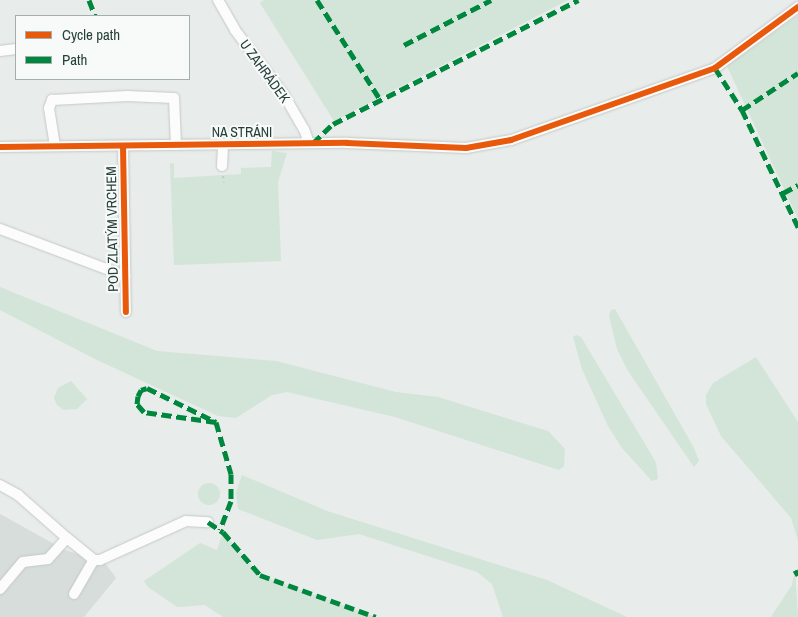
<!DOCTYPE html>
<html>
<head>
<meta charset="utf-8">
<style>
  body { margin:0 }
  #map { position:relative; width:798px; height:617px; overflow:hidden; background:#e8ecea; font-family:"Archivo Narrow",sans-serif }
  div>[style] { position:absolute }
  .built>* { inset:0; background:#d6ddda }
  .green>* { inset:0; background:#d3e4d9 }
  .round { border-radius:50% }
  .path>* { height:2px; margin-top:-1px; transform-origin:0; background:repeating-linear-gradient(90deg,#c3cbca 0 2.5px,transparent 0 6.5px) }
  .roads { filter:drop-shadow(0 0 1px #c5c9c7) drop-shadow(0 0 1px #c5c9c7) }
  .minor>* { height:10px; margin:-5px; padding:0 5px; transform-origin:5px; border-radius:5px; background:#fcfcfc }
  .quiet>* { height:5px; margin-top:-2.5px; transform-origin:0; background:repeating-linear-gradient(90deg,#00873e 0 10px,transparent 0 15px) }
  .cycleway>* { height:6px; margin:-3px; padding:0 3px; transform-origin:3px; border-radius:3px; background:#e8590c }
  span { translate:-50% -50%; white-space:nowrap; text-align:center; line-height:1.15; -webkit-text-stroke:4px #f7faf9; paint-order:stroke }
  .street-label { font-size:14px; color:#263f3a }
  .legend { position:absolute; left:15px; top:15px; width:175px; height:65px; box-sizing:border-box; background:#f7faf9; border:1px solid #a3afad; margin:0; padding:6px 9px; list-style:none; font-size:15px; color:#263f3a }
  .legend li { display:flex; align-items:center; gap:10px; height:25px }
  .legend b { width:25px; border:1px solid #a3afad }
</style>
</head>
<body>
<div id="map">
  <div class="built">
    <div style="clip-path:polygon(0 514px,65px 550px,105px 563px,116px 578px,84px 617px,0 617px)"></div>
  </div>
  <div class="green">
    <div style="clip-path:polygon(264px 0,568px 0,334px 121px,260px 3px)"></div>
    <div style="clip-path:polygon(798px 15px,798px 219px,727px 66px)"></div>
    <div style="clip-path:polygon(272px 151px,287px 153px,278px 182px,281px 261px,174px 265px,170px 164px,174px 163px,174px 178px,241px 174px,241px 168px,271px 167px)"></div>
    <div style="clip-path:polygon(0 287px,157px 351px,276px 361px,396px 392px,438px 397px,548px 431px,565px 449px,564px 466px,559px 470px,395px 417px,287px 392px,272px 395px,236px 418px,218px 416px,97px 360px,0 310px)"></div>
    <div style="clip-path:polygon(615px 309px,694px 448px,699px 461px,694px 467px,628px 371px,617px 349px,609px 316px,611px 310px)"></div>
    <div style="clip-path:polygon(576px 335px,581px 337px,648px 449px,656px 463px,658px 479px,652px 481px,622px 448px,608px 426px,582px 369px,573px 337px)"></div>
    <div style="clip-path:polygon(756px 357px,798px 422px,798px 540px,791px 518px,721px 436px,706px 404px,706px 395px,713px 383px)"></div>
    <div style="clip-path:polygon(71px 381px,87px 399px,77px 409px,64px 410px,57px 405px,54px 398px,58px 388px)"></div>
    <div style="clip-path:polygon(242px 475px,327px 511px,547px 580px,627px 617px,503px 617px,492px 584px,477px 572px,359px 534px,317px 540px,238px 509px,236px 493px)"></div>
    <div class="round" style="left:198px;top:483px;width:22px;height:22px"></div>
    <div style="clip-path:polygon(223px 532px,260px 575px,376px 617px,223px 617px,205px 605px,177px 607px,148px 587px,144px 581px,200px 543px,217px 550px)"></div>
    <div style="clip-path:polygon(795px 570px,798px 617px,771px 617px,792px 585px)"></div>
  </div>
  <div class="path">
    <div style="left:223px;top:176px;width:7px;rotate:82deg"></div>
  </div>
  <div class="roads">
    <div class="minor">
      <div style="left:218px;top:0;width:34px;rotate:60deg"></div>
      <div style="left:235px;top:30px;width:81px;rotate:53deg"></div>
      <div style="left:284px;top:95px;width:39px;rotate:60deg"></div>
      <div style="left:304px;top:129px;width:15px;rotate:70deg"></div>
      <div style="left:0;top:51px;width:16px;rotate:-7deg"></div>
      <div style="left:55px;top:146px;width:38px;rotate:-99deg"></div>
      <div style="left:49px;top:108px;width:9px;rotate:-69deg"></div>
      <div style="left:52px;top:100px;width:75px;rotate:-3.1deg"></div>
      <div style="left:127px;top:96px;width:47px;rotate:2.4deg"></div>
      <div style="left:174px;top:98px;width:47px;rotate:87.6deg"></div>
      <div style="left:123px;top:146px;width:166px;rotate:89deg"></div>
      <div style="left:0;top:147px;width:347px;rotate:-0.7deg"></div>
      <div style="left:347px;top:143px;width:119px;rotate:2.4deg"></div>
      <div style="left:466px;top:148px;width:46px;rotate:-10.1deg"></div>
      <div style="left:511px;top:140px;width:216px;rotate:-19.4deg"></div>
      <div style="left:715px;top:68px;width:103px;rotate:-36.3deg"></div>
      <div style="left:222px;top:166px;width:22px;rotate:-87deg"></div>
      <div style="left:0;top:229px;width:134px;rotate:20.6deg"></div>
      <div style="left:0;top:485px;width:21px;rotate:29deg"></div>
      <div style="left:18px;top:495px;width:65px;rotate:41.3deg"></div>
      <div style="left:0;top:589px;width:35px;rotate:-50deg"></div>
      <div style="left:23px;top:562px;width:25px;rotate:-7deg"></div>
      <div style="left:48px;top:559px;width:28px;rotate:-48deg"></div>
      <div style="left:67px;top:538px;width:35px;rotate:39deg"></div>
      <div style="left:74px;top:594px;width:39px;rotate:-60deg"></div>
      <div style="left:94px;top:560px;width:6px"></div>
      <div style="left:100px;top:560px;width:94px;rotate:-24.4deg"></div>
      <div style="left:186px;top:521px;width:22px;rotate:3deg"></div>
    </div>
  </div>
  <div class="quiet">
    <div style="left:89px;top:0;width:17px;rotate:69deg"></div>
    <div style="left:317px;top:0;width:120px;rotate:57.6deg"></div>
    <div style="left:404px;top:45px;width:98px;rotate:-27.3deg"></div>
    <div style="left:715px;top:68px;width:50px;rotate:57.3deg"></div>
    <div style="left:742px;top:110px;width:130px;rotate:64.4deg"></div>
    <div style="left:742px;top:110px;width:67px;rotate:-33.5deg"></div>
    <div style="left:313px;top:143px;width:28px;rotate:-44deg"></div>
    <div style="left:333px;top:124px;width:275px;rotate:-26.8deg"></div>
    <div style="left:783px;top:193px;width:17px;rotate:-28deg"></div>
    <div style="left:216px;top:422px;width:73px;rotate:-172.1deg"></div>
    <div style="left:144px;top:412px;width:11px;rotate:-131deg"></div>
    <div style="left:137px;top:404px;width:8px;rotate:-83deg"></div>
    <div style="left:138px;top:396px;width:7px;rotate:-63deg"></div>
    <div style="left:141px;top:390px;width:6px;rotate:-18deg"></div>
    <div style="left:147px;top:388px;width:77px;rotate:26.2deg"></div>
    <div style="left:216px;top:422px;width:54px;rotate:73.9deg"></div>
    <div style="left:231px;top:474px;width:27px;rotate:90deg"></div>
    <div style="left:231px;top:501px;width:31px;rotate:111deg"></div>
    <div style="left:208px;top:522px;width:18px;rotate:34deg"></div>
    <div style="left:223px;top:532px;width:57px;rotate:49.3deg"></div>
    <div style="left:260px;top:575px;width:123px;rotate:19.9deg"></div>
    <div style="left:795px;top:570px;width:6px;rotate:59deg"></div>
  </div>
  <div class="cycleway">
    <div style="left:123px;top:146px;width:166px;rotate:89deg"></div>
    <div style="left:0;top:147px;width:347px;rotate:-0.7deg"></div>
    <div style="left:347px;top:143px;width:119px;rotate:2.4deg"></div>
    <div style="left:466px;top:148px;width:46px;rotate:-10.1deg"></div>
    <div style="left:511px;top:140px;width:216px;rotate:-19.4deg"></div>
    <div style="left:715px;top:68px;width:103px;rotate:-36.3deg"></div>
  </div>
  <div class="street-label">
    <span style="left:265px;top:71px;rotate:54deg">U ZAHRÁDEK</span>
    <span style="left:242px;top:132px">NA STRÁNI</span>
    <span style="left:112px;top:229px;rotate:-91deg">POD ZLATÝM VRCHEM</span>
  </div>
  <ul class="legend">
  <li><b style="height:6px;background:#e8590c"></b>Cycle path</li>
  <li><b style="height:6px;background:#00873e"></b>Path</li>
  </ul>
</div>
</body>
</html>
